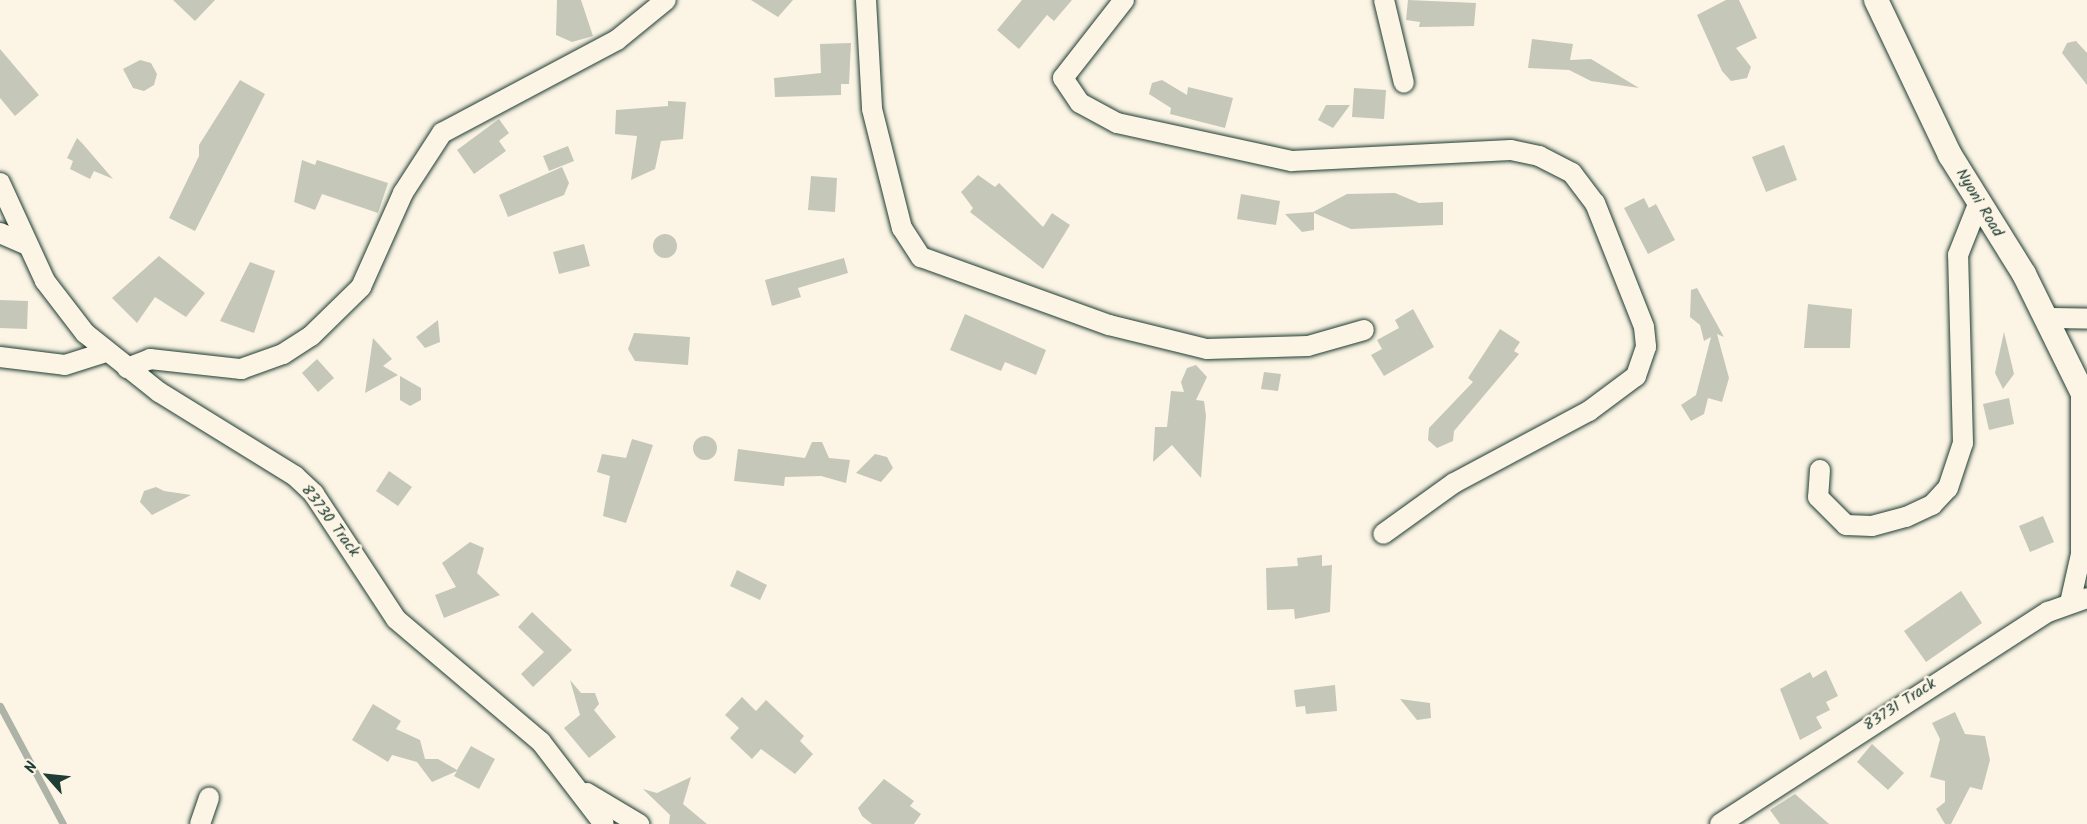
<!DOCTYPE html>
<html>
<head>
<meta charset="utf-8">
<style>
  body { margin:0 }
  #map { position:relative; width:2087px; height:824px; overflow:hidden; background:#fcf5e5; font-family:Kalam,sans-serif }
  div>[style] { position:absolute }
  .stream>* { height:7px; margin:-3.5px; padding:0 3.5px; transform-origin:3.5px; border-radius:3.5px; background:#aeb3a7 }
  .building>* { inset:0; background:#c5c7b9 }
  .round { border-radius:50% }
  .roads { filter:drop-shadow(0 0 2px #1f3d34) drop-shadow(0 0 2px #1f3d34) }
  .minor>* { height:20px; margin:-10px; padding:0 10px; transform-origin:10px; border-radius:10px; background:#fcf5e5 }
  .tertiary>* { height:24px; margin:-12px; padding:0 12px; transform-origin:12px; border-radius:12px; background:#fcf5e5 }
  span { translate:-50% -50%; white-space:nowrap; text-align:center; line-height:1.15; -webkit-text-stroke:5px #fcf5e5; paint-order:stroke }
  .street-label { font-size:16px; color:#1f3d34 }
  .north { position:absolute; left:18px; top:746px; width:60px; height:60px; -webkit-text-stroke:4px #fcf5e5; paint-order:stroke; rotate:297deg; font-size:16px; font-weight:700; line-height:24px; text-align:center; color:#1f3d34 }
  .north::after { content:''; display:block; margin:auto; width:21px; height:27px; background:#1f3d34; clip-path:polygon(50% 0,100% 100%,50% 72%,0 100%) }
</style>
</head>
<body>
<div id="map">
  <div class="stream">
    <div style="left:0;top:706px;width:134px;rotate:61.9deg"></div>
  </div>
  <div class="building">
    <div style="clip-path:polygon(173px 0,215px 0,195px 21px)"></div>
    <div style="clip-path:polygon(557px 0,581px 0,593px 36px,572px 42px,556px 35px)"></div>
    <div style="clip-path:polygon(751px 0,793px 0,778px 17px)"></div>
    <div style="clip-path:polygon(1022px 0,1072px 0,1054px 21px,1047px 15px,1019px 49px,997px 30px)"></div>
    <div style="clip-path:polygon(1408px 0,1476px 3px,1474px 26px,1419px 27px,1420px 22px,1406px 20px)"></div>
    <div style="clip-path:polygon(1726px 0,1739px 0,1757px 38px,1736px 48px,1751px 67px,1747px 78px,1731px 81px,1722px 71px,1697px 15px)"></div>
    <div style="clip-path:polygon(1532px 39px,1573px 44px,1570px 60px,1591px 59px,1639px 88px,1591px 81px,1569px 70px,1528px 68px)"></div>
    <div style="clip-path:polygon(2076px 41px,2087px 53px,2087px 85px,2062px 53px,2067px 43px)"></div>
    <div style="clip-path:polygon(851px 43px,849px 84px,841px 84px,841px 95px,775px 97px,774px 78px,821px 73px,820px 44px)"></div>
    <div style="clip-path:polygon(0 49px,39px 95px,15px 116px,0 98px)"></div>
    <div style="clip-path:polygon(140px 60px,151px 63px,157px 74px,154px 85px,144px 91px,133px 88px,123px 69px)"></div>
    <div style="clip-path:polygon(240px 80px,265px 94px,195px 231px,169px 218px,199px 156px,199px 145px)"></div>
    <div style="clip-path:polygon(1162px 80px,1187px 95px,1188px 87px,1233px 98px,1225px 128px,1170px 114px,1171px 108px,1149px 94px,1152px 83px)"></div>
    <div style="clip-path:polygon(1354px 88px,1386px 90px,1384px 119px,1352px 117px)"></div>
    <div style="clip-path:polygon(668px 101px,686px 102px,683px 139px,661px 141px,655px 169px,631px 180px,637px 136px,615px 134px,616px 110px,668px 106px)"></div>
    <div style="clip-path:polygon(1326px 105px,1350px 105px,1333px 128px,1318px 120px)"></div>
    <div style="clip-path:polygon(499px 119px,509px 133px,499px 141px,506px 151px,474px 174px,457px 150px)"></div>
    <div style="clip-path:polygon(77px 138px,82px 143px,113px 179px,94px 171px,90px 179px,70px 169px,73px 161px,67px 158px)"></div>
    <div style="clip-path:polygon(1784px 145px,1797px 180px,1766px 192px,1752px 157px)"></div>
    <div style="clip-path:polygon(568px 146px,574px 161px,549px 171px,543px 156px)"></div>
    <div style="clip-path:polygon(302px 160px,315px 165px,317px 160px,388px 183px,378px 213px,322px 194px,315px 210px,294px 202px)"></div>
    <div style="clip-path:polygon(562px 167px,569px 183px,564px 195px,508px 217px,499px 195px)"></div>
    <div style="clip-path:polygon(978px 175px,995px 187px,999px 183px,1043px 227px,1052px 213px,1070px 225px,1043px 269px,970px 212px,973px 208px,961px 192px)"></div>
    <div style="clip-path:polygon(811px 176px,837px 178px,835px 212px,808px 210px)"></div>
    <div style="clip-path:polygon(1395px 193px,1419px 203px,1443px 202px,1443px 225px,1351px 229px,1314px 213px,1314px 230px,1302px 232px,1285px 214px,1313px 212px,1347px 194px)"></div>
    <div style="clip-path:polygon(1241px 194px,1280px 201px,1276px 225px,1237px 219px)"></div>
    <div style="clip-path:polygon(1644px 198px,1649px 208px,1656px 204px,1675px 240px,1648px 254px,1624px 208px)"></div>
    <div class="round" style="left:653px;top:234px;width:24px;height:24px"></div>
    <div style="clip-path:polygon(584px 244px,590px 266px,559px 274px,553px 252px)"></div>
    <div style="clip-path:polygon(159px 256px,205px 293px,186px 317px,155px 297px,137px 323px,112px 298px)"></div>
    <div style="clip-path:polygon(844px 258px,848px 273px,798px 288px,801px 297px,772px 306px,765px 280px)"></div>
    <div style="clip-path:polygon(250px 262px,275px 271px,254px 333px,220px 321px)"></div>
    <div style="clip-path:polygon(1697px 288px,1724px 337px,1717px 334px,1729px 378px,1722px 402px,1708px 398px,1704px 414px,1691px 421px,1681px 405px,1696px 395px,1711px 337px,1704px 341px,1700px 325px,1690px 317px,1691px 290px)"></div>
    <div style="clip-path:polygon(0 300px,28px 301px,27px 329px,0 328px)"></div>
    <div style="clip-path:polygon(1808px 304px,1852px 309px,1850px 348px,1804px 348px)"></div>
    <div style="clip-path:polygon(1413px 309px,1434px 347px,1384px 376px,1371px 355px,1382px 349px,1377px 340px,1399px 328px,1395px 320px)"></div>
    <div style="clip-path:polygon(965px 314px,1046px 350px,1036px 375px,1005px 362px,1001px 371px,950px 350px)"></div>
    <div style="clip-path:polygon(438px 320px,440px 342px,425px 348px,416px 337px)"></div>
    <div style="clip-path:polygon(1500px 329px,1520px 342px,1514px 351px,1519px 354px,1454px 431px,1453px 441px,1437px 448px,1428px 440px,1429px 428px,1473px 382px,1468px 378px)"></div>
    <div style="clip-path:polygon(2004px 332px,2014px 374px,2003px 389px,1995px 373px)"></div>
    <div style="clip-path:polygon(634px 333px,690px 337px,688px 365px,635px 361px,628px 349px)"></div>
    <div style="clip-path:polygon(373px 338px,392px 359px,383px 366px,398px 375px,365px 393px)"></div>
    <div style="clip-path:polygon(317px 359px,334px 378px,318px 392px,302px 373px)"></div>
    <div style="clip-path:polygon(1196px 365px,1207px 377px,1196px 400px,1204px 401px,1206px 416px,1201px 478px,1172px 445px,1153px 462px,1155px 427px,1167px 427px,1171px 391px,1184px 392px,1181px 382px,1187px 368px)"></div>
    <div style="clip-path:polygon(1264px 372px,1281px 374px,1278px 391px,1261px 389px)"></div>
    <div style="clip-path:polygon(400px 376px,421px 388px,421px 400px,410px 406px,400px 400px)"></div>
    <div style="clip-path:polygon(2009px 398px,2014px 424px,1989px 430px,1983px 404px)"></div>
    <div class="round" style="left:693px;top:436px;width:24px;height:24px"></div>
    <div style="clip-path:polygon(632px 439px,653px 445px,626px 523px,603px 516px,610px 476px,597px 472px,602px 454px,626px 458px)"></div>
    <div style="clip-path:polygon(812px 442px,822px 442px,829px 458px,850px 460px,846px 483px,821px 476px,785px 477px,784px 486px,734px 481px,738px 449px,805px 458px)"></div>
    <div style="clip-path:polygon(875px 454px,887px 457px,893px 468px,881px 482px,856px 473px)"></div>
    <div style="clip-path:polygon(389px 471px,412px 487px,398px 506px,376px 491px)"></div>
    <div style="clip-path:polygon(156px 487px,164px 491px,191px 495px,152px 515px,140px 502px,144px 491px)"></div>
    <div style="clip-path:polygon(2043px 516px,2054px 542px,2030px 552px,2019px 526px)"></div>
    <div style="clip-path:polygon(470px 542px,484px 548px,477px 573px,500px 595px,444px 618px,435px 595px,456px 587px,442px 563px)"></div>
    <div style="clip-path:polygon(1322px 555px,1322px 566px,1332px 565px,1330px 612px,1295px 619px,1294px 609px,1267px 610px,1266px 568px,1298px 566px,1297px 558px)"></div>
    <div style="clip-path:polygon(737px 570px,767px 585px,760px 600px,730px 586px)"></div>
    <div style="clip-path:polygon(1961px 591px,1982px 623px,1926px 662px,1904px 631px)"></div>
    <div style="clip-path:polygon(532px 612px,572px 650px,533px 687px,521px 674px,544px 652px,518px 627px)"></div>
    <div style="clip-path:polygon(1826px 670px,1838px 696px,1826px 702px,1830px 710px,1816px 717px,1822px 728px,1800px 740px,1780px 689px,1810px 672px,1813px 678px)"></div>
    <div style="clip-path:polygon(570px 680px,581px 693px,595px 693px,599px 704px,594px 710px,616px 737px,589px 758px,564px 728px,580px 715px)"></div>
    <div style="clip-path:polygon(1335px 685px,1337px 711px,1306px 714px,1305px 706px,1296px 707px,1294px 690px)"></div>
    <div style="clip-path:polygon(742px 697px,756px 711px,766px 700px,804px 736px,800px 741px,813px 754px,795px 774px,761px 749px,752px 759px,730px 738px,739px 728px,725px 715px)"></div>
    <div style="clip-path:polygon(1400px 699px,1430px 703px,1431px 718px,1417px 720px)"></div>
    <div style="clip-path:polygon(373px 704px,401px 721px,396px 729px,420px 740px,425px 759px,438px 759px,457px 770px,471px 746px,495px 759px,479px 789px,454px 776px,457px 771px,432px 782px,417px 762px,392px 755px,388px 762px,352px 740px)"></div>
    <div style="clip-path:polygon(1955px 712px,1965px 734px,1985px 736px,1990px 760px,1982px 790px,1970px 787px,1951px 824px,1945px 824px,1936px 809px,1945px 802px,1945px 781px,1930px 777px,1940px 739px,1932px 723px)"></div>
    <div style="clip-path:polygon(1872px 744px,1904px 773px,1888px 790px,1857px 762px)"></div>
    <div style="clip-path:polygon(691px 777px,683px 804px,707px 824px,669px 824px,670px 815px,643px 789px,657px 793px)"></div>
    <div style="clip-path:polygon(884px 779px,914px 801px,910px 806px,921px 814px,914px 824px,872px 824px,862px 816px,858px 808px)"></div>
    <div style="clip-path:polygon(1795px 794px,1829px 824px,1780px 824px,1770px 810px)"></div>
  </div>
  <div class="roads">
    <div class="minor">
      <div style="left:866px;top:0;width:109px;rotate:86.8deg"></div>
      <div style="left:872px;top:109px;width:123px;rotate:75.9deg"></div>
      <div style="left:902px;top:228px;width:35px;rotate:57deg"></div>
      <div style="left:921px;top:257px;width:200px;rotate:19.9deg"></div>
      <div style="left:1109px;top:325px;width:101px;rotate:13.8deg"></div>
      <div style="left:1207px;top:349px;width:101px;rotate:-1.7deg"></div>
      <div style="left:1308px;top:346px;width:58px;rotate:-15.9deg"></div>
      <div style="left:1124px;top:0;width:99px;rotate:128deg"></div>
      <div style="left:1063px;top:78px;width:30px;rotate:56deg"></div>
      <div style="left:1080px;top:103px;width:42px;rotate:28.4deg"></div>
      <div style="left:1117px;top:123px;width:179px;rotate:12.3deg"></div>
      <div style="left:1292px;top:161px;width:219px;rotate:-2.9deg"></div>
      <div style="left:1511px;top:150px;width:29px;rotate:12deg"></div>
      <div style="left:1539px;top:156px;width:37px;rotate:27deg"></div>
      <div style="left:1572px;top:173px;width:38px;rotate:53deg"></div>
      <div style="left:1595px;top:203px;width:133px;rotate:68.4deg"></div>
      <div style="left:1644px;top:327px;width:20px;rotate:84deg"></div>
      <div style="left:1646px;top:347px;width:31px;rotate:109deg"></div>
      <div style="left:1636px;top:376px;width:59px;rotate:143.3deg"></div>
      <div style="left:1589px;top:411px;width:153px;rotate:151.9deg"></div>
      <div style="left:1454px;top:483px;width:87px;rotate:144.3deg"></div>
      <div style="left:1384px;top:0;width:85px;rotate:76.5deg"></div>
      <div style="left:0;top:183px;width:108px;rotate:65.3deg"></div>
      <div style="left:45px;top:281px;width:66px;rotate:52.4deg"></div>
      <div style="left:85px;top:333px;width:95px;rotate:38.6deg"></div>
      <div style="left:159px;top:392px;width:160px;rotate:31.7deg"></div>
      <div style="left:295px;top:476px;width:26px;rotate:43deg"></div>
      <div style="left:314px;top:494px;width:149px;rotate:56.7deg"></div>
      <div style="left:396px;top:619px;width:190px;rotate:40.3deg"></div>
      <div style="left:541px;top:742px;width:103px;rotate:52.5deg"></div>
      <div style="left:0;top:233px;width:27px;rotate:24deg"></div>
      <div style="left:2048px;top:318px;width:39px;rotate:1deg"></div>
      <div style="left:0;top:357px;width:65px;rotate:7deg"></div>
      <div style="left:65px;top:365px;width:43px;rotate:-17.6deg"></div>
      <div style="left:127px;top:368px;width:25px;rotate:-21deg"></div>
      <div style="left:150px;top:359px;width:92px;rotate:6.3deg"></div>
      <div style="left:241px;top:369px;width:45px;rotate:-19.7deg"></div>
      <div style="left:283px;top:354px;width:33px;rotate:-33deg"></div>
      <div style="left:311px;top:336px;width:70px;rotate:-44.4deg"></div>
      <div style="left:361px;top:287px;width:103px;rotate:-65.9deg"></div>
      <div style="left:403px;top:193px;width:72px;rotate:-57deg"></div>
      <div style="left:442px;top:133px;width:198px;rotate:-28deg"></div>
      <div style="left:617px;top:40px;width:63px;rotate:-39.2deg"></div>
      <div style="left:1820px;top:470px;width:27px;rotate:94deg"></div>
      <div style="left:1818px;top:497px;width:40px;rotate:45deg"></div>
      <div style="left:1846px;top:525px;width:26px;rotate:2deg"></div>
      <div style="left:1872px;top:526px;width:35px;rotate:-15deg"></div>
      <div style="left:1906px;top:517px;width:29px;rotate:-25deg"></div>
      <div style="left:1932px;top:505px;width:23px;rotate:-47deg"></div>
      <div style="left:1948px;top:488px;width:47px;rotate:-71.6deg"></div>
      <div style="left:1963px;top:443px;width:188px;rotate:-91.5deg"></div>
      <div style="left:1958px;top:255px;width:57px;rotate:-68.4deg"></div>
      <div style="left:2070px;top:603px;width:50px;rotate:-77.3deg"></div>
      <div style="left:2081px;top:554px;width:164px;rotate:-90deg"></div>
      <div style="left:587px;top:793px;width:61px;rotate:30.8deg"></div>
      <div style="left:200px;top:824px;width:28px;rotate:-71deg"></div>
      <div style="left:1720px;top:824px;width:391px;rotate:-32.9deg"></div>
      <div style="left:2048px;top:612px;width:41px;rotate:-19.7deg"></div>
    </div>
    <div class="tertiary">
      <div style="left:1876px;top:0;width:172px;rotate:64.5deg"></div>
      <div style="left:1950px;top:155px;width:140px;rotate:58.1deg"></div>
      <div style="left:2024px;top:274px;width:143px;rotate:63.8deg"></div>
    </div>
  </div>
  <div class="street-label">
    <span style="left:1979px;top:203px;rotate:59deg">Nyoni Road</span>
    <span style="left:330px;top:521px;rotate:53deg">83730 Track</span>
    <span style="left:1900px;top:705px;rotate:-33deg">83731 Track</span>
  </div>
  <div class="north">N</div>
</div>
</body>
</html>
